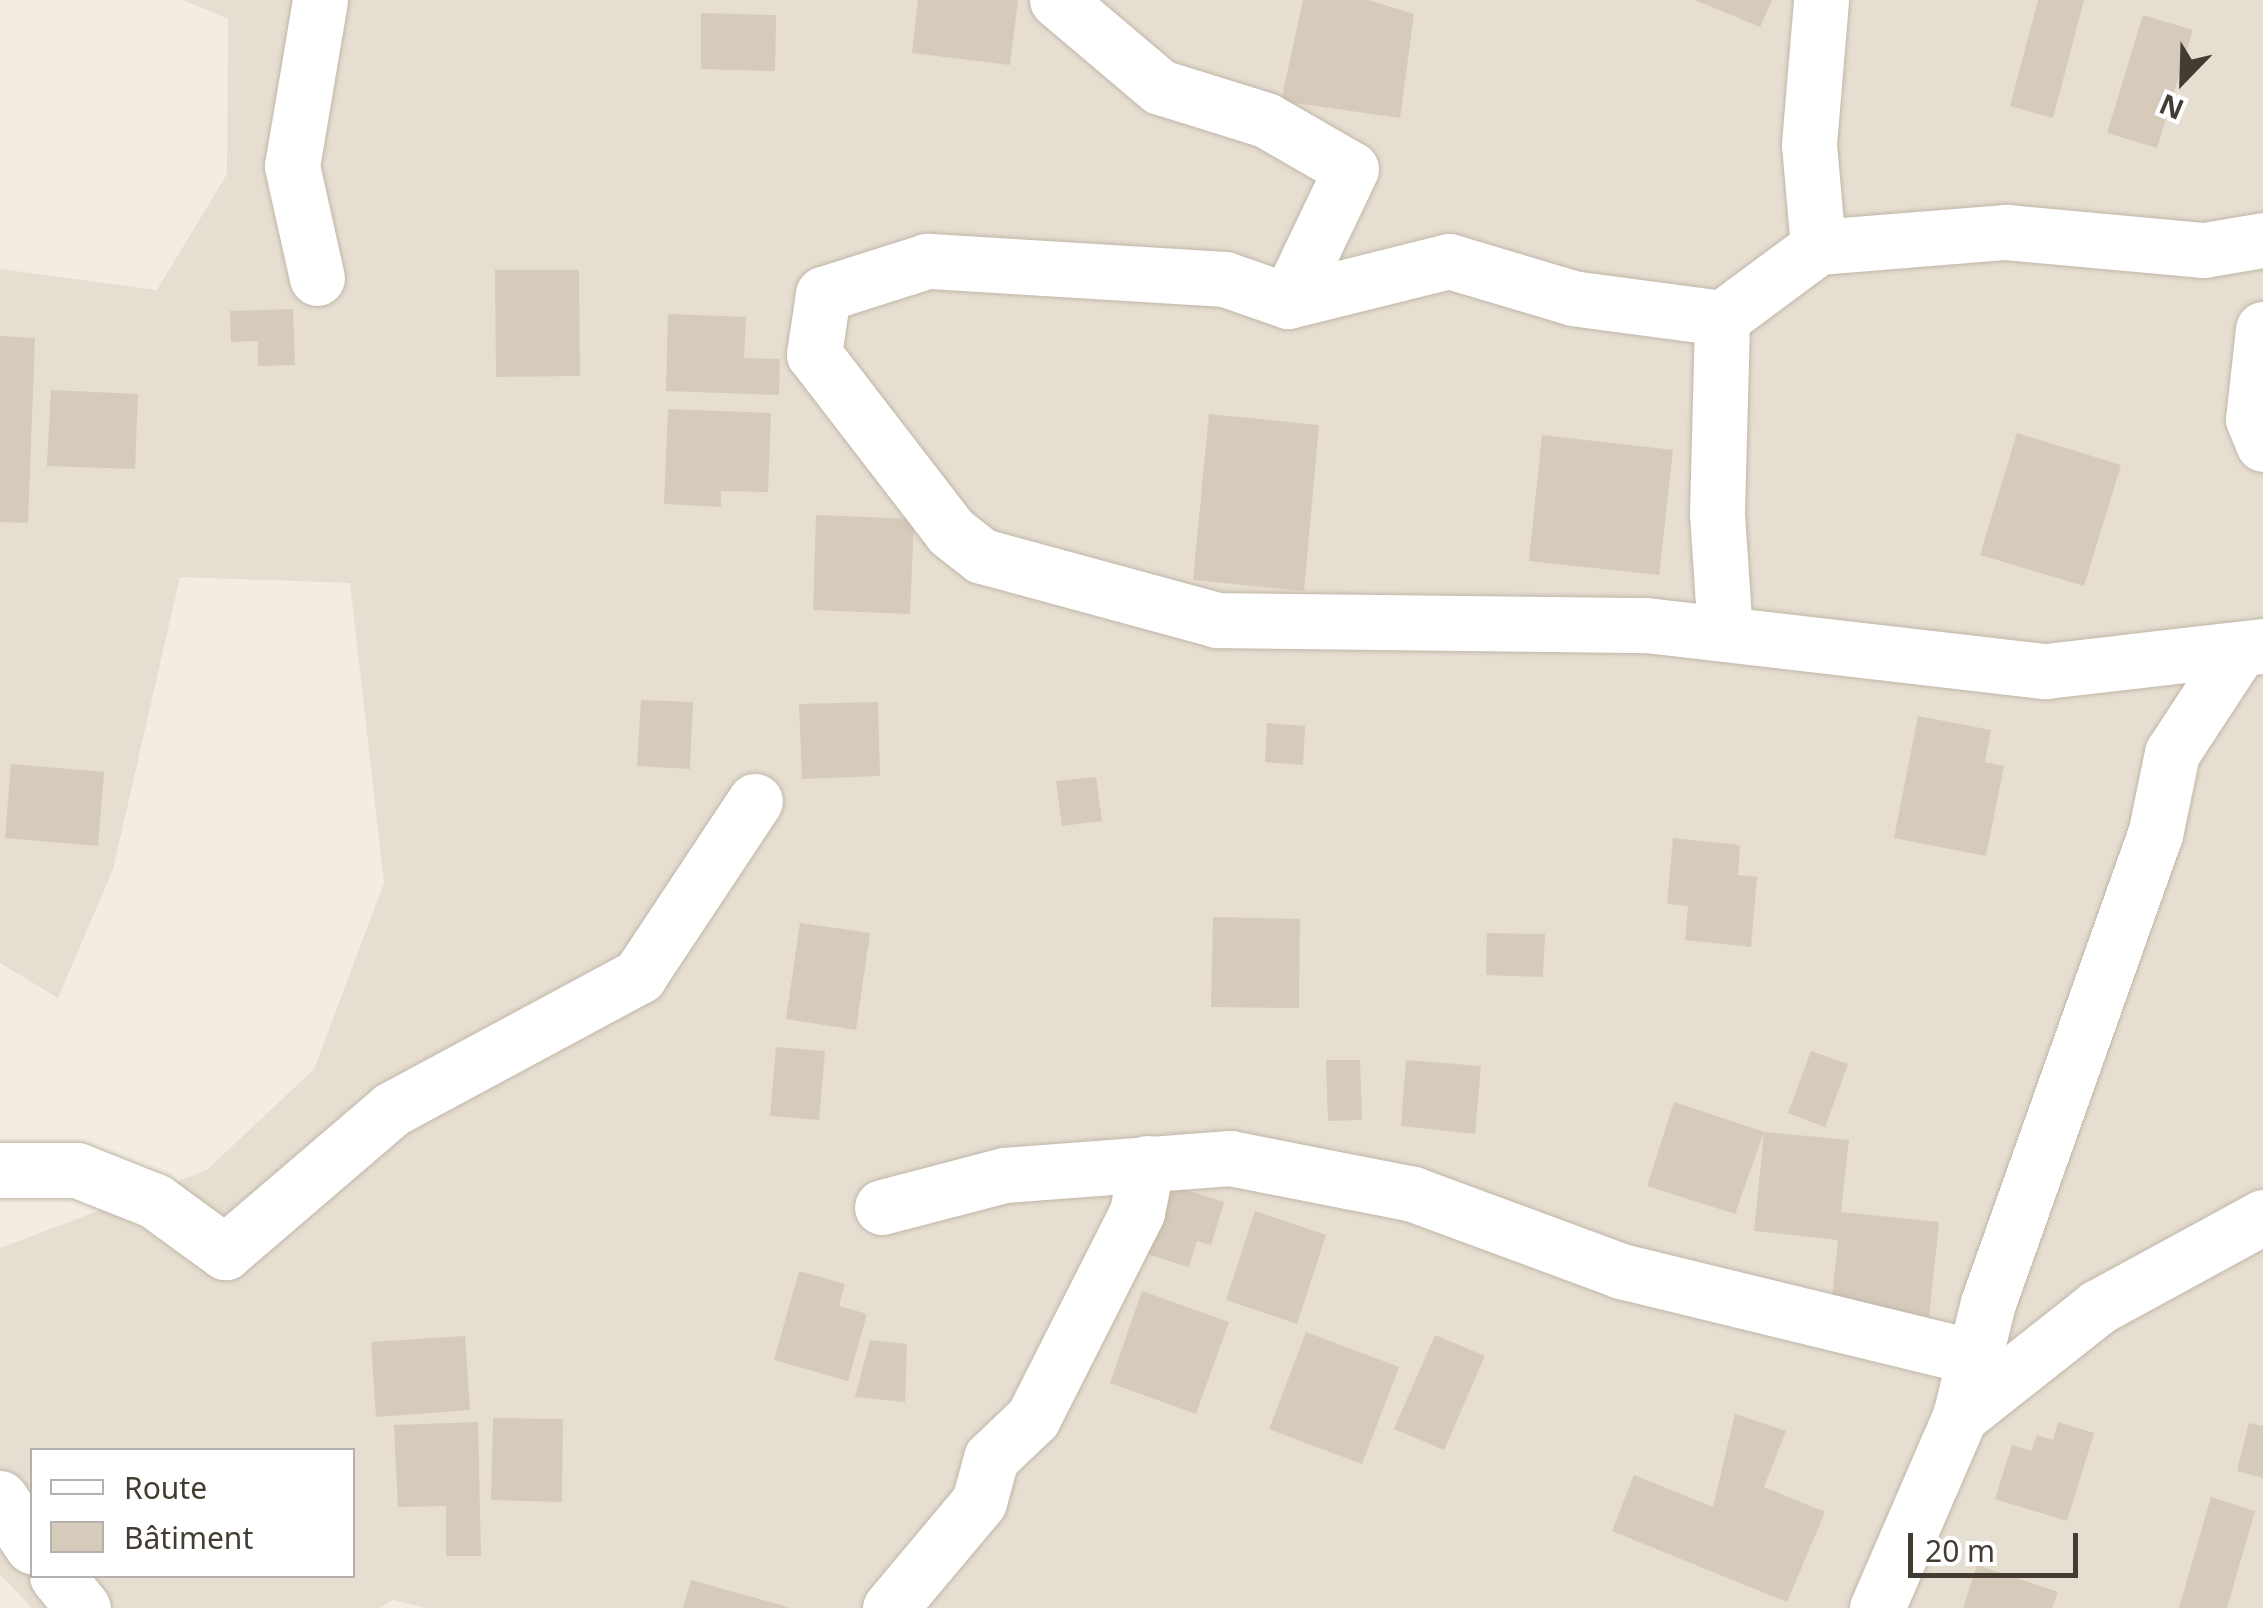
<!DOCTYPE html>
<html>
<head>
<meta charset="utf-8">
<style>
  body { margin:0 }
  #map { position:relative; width:2263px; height:1608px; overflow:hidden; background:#f2ece3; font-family:"Noto Sans",sans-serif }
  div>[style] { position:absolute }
  .residential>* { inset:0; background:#e6ded1 }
  .building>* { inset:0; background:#d6cabb }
  .roads { filter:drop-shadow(0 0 2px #c0b6a8) drop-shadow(0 0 2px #c0b6a8) }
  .street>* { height:55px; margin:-27.5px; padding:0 27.5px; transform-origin:27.5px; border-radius:27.5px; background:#fff }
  span { translate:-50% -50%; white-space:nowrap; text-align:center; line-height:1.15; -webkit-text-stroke:8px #fff; paint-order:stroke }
  .legend { position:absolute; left:30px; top:1448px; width:325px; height:130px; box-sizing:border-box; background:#fff; border:2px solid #b4b1ad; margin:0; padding:12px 18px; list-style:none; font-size:30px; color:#433c33 }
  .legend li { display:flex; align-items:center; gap:20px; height:50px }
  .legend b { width:50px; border:2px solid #b4b1ad }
  .north { position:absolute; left:2133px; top:30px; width:100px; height:100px; -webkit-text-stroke:8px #fff; paint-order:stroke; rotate:203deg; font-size:28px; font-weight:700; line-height:40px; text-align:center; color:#433c33 }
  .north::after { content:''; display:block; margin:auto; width:35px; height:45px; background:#433c33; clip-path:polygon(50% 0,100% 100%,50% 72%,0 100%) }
  .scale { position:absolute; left:1908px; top:1533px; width:170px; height:45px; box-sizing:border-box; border:5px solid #433c33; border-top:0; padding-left:12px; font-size:30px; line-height:35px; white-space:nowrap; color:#433c33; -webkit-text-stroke:8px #fff; paint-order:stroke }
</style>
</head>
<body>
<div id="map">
  <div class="residential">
    <div style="clip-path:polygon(evenodd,183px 0,2263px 0,2263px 1608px,425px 1608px,393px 1600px,379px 1608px,32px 1608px,0 1574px,0 1248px,207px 1170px,314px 1069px,384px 883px,350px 583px,180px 577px,113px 869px,58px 998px,0 963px,0 269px,157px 290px,227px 174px,228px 19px,183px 0,32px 1450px,352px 1450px,352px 1576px,32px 1576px,32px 1450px)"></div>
  </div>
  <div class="building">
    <div style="clip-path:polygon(918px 0,1018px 0,1010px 65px,912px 53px)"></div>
    <div style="clip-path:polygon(1303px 0,1368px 0,1414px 14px,1400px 118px,1281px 101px)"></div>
    <div style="clip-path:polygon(1695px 0,1772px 0,1760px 27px)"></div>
    <div style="clip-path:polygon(2038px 0,2084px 0,2053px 118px,2010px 106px)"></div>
    <div style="clip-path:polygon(701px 13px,776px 15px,775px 71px,701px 69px)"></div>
    <div style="clip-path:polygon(2143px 15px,2193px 30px,2157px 148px,2107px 133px)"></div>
    <div style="clip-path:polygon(495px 270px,579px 270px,580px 376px,496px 377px)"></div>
    <div style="clip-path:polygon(293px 309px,295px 365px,258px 366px,258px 341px,231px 342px,230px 311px)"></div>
    <div style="clip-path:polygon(668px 314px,746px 317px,744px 358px,780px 359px,779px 395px,666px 391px)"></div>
    <div style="clip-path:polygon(0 336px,35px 338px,28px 523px,0 522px)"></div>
    <div style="clip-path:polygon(51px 390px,138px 394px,135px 469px,47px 466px)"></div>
    <div style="clip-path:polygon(668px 409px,771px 413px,768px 492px,721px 491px,721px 507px,664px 504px)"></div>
    <div style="clip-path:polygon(1209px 414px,1319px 425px,1304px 591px,1193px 580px)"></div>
    <div style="clip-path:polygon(2017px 433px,2121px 465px,2084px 586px,1980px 555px)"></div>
    <div style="clip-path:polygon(1542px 435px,1673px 450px,1659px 575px,1529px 561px)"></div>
    <div style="clip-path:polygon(816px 515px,914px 519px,910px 614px,813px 610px)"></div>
    <div style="clip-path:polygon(641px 700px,693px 702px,690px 769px,637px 766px)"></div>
    <div style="clip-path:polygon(878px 702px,880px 776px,802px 779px,799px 704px)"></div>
    <div style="clip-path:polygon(1918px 716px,1991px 730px,1985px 762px,2004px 766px,1986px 856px,1894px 838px)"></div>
    <div style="clip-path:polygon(1267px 723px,1305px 726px,1303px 765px,1265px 762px)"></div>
    <div style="clip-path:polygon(11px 764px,104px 772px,98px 846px,5px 838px)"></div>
    <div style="clip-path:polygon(1096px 777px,1102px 821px,1062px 826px,1056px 781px)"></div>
    <div style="clip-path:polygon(1673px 838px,1740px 845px,1738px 875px,1757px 877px,1751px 947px,1685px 940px,1688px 906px,1667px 904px)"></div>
    <div style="clip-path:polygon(1213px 917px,1300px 919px,1299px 1008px,1211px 1007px)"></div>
    <div style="clip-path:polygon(800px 923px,870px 933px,856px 1030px,786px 1019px)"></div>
    <div style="clip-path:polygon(1487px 933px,1545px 934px,1543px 977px,1486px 975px)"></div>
    <div style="clip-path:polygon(776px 1047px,825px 1051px,819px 1120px,770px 1116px)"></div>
    <div style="clip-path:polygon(1811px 1051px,1848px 1064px,1825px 1127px,1788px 1113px)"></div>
    <div style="clip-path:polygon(1326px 1060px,1360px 1060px,1362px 1120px,1328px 1121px)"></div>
    <div style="clip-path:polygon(1406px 1060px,1481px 1066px,1475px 1134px,1401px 1126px)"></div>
    <div style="clip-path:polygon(1674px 1102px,1764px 1132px,1735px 1214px,1647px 1186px)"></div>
    <div style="clip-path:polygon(1764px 1132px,1849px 1140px,1841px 1212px,1939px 1222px,1928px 1328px,1830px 1318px,1838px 1240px,1754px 1231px)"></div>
    <div style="clip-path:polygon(1164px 1183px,1224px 1202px,1211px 1245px,1197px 1241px,1189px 1267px,1143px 1253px)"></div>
    <div style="clip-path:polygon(1255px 1211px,1326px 1235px,1297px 1324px,1226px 1300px)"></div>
    <div style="clip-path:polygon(799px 1271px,845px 1284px,839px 1306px,867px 1314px,848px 1381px,774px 1360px)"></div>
    <div style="clip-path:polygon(1142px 1291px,1229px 1322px,1196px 1414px,1110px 1383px)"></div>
    <div style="clip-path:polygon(1306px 1332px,1399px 1367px,1362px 1464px,1269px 1429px)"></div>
    <div style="clip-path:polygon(1435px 1335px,1485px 1356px,1444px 1450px,1394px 1429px)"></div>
    <div style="clip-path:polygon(465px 1336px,470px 1410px,376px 1417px,371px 1342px)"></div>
    <div style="clip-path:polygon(870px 1340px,907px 1344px,905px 1402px,855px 1397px)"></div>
    <div style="clip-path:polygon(1735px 1414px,1786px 1431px,1764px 1487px,1825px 1512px,1787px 1602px,1612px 1531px,1634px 1475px,1713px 1507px)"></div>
    <div style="clip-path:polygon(493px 1418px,563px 1419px,562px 1502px,491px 1500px)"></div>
    <div style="clip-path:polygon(478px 1422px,481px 1556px,446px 1556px,446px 1506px,398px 1507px,394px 1425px)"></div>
    <div style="clip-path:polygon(2058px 1422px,2094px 1433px,2067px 1521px,1995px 1499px,2012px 1445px,2031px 1451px,2037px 1435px,2053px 1440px)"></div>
    <div style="clip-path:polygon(2249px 1423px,2263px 1426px,2263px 1478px,2237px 1471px)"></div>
    <div style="clip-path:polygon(2211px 1497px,2255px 1511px,2227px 1608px,2179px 1608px)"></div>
    <div style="clip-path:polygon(1977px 1565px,2058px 1592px,2052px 1608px,1963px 1608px)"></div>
    <div style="clip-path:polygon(691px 1580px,788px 1607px,787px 1608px,683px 1608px)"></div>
  </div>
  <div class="roads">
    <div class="street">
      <div style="left:1057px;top:0;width:135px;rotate:40.2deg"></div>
      <div style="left:1160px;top:87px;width:111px;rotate:17.3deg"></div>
      <div style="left:1266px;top:120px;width:98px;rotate:30deg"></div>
      <div style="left:1351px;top:169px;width:146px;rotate:115.5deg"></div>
      <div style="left:1818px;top:247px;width:103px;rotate:-95deg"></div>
      <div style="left:1809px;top:144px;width:144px;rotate:-85.2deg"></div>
      <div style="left:317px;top:278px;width:115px;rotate:-102.6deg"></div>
      <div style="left:292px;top:166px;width:168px;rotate:-80.4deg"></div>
      <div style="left:1722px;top:318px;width:150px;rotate:-172.4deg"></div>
      <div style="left:1573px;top:298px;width:129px;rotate:-163.4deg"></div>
      <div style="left:1449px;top:261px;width:166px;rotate:166deg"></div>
      <div style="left:1288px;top:301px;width:67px;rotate:-160.8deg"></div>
      <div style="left:1225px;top:279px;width:299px;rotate:-176.5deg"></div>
      <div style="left:927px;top:261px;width:109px;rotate:162.4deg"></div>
      <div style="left:823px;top:294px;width:61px;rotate:98.5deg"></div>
      <div style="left:814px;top:354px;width:225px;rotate:52.4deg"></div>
      <div style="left:951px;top:532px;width:39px;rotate:38deg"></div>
      <div style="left:982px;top:556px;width:244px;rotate:15.2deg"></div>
      <div style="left:1217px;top:620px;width:429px;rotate:0.7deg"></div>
      <div style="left:1646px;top:625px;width:403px;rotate:6.6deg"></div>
      <div style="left:2046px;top:671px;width:218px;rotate:-6.6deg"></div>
      <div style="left:2263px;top:329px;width:91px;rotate:96.3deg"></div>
      <div style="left:2253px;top:419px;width:27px;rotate:68deg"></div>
      <div style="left:1725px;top:634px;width:121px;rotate:-93.8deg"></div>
      <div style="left:1717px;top:513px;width:195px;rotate:-88.5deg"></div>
      <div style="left:1722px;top:318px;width:119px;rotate:-36.5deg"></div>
      <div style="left:1818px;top:247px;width:189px;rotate:-4.6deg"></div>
      <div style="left:2006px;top:232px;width:199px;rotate:5.2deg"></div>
      <div style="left:2204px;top:250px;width:60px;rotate:-9.6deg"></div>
      <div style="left:0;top:1170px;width:77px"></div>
      <div style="left:77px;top:1170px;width:84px;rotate:21.7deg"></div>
      <div style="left:155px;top:1201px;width:87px;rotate:36.1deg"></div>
      <div style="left:225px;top:1252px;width:220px;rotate:-40.6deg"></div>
      <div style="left:392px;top:1109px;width:281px;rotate:-28.3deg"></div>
      <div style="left:639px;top:976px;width:210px;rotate:-56.5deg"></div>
      <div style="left:882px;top:1207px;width:126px;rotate:-14.7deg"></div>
      <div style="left:1004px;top:1175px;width:227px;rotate:-4.3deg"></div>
      <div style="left:1230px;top:1158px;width:187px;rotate:11.1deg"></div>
      <div style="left:1413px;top:1194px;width:222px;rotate:20.3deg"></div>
      <div style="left:1621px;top:1271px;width:363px;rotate:13.7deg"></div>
      <div style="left:1960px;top:1416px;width:176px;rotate:-38.3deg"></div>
      <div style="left:2098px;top:1307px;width:188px;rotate:-28.6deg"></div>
      <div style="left:0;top:1498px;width:58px;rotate:56.3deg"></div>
      <div style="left:57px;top:1576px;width:41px;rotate:50.9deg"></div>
      <div style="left:890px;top:1608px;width:138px;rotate:-50deg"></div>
      <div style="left:979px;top:1502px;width:46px;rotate:-74.7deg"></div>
      <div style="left:991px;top:1458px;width:58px;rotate:-43.6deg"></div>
      <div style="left:1033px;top:1418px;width:231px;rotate:-63.2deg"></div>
      <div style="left:1137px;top:1212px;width:50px;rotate:-78.5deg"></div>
      <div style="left:1877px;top:1608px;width:209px;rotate:-66.6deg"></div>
      <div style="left:1960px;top:1416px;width:116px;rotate:-76.1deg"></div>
      <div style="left:1988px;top:1303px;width:497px;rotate:-70.4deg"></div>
      <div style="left:2155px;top:835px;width:84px;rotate:-78.3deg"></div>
      <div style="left:2172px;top:753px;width:124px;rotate:-56.8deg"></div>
    </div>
  </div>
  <ul class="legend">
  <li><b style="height:12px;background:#fff"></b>Route</li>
  <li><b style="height:28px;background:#d6cabb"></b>Bâtiment</li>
  </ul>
  <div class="north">N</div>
  <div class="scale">20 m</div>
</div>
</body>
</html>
